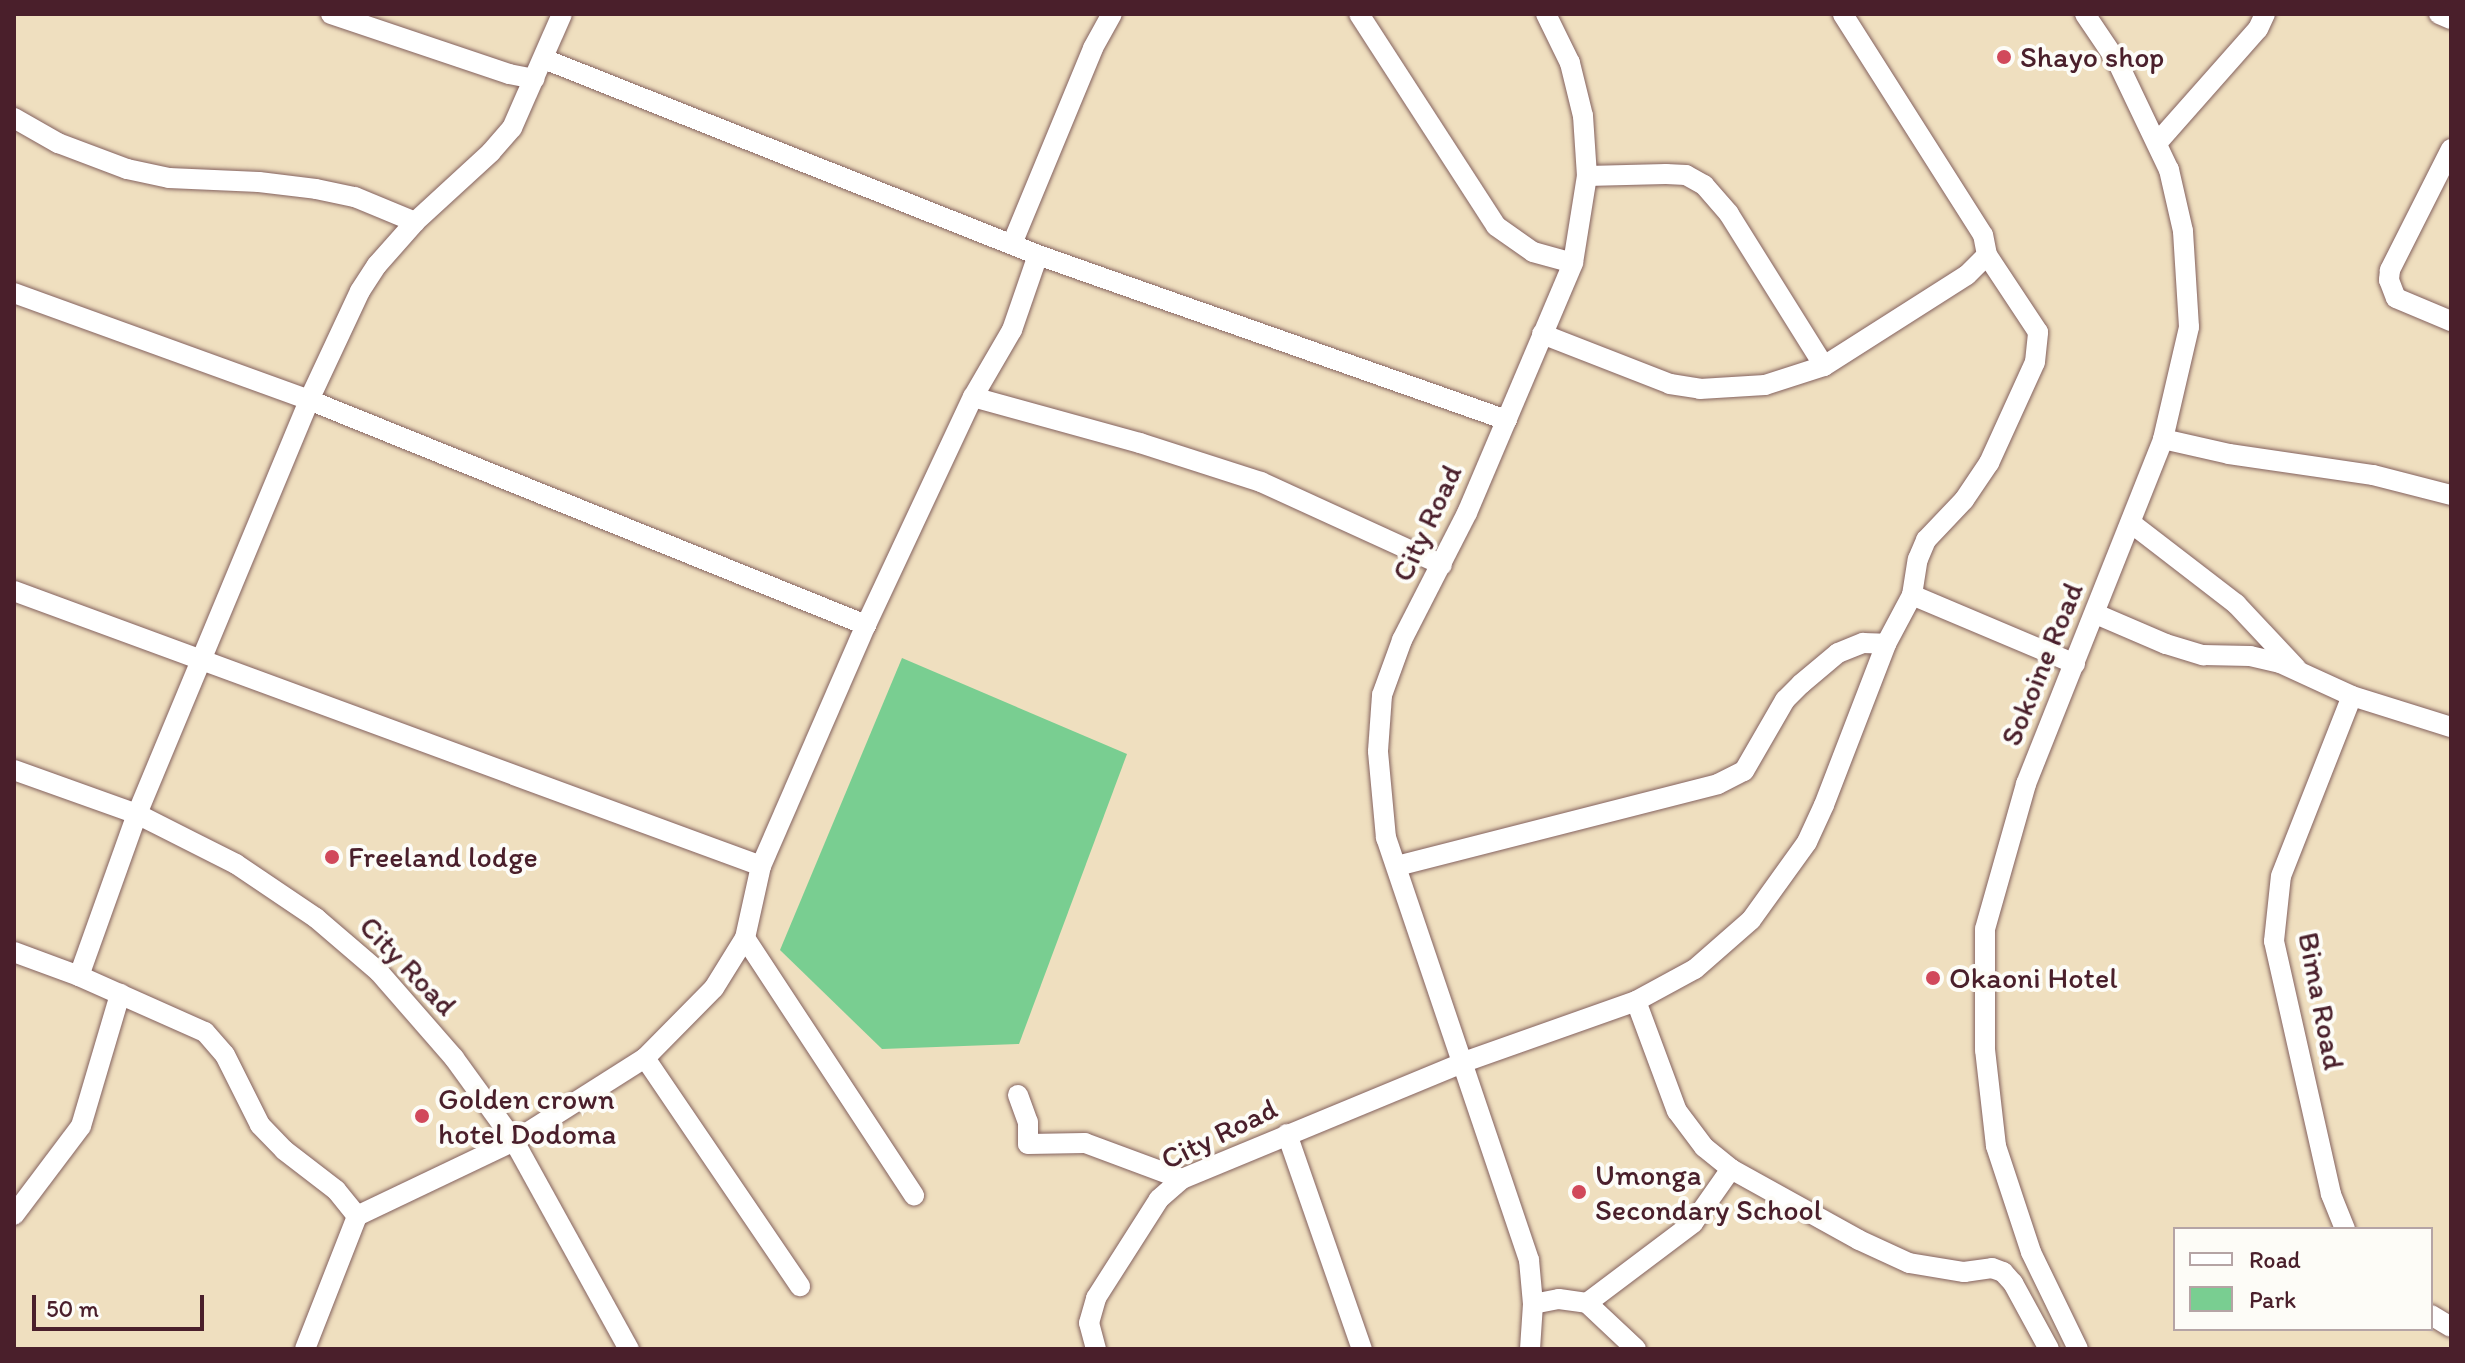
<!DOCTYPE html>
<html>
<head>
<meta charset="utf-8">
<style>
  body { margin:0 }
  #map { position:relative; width:2465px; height:1363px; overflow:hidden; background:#efdfbf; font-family:Itim,sans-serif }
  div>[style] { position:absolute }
  .green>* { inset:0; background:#79ce91 }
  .roads { filter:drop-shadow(0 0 2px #84625f) drop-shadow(0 0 2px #84625f) }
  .minor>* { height:20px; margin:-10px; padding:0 10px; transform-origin:10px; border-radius:10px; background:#fff }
  .dots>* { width:22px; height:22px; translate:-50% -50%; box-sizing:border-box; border:4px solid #fdfcf7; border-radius:50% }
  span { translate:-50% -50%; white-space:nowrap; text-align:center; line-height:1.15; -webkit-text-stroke:8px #fdfcf7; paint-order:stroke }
  .poi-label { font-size:30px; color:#4a1f2b }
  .left { translate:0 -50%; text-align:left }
  .street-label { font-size:30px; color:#4a1f2b }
  .frame { position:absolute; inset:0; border:16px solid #4a1f2b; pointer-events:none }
  .legend { position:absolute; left:2173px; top:1227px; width:260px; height:104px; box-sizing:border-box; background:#fdfcf7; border:2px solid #b5a4a5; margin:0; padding:10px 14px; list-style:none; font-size:24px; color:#4a1f2b }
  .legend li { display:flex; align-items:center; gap:16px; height:40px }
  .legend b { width:40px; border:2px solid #b5a4a5 }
  .scale { position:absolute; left:32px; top:1295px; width:172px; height:36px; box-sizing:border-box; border:4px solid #4a1f2b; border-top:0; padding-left:10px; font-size:24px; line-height:28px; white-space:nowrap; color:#4a1f2b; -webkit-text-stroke:6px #fdfcf7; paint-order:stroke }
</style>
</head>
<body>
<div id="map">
  <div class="green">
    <div style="clip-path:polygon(902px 658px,1127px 754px,1019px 1044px,882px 1049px,780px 950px)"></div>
  </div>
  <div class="roads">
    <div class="minor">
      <div style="left:331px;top:14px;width:188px;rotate:18.6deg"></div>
      <div style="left:509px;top:74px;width:26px;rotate:11deg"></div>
      <div style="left:1359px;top:14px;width:252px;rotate:57.1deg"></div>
      <div style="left:1496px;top:226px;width:45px;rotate:35.1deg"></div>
      <div style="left:1533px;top:252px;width:41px;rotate:15.4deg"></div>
      <div style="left:2439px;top:14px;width:13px;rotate:23deg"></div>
      <div style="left:544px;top:59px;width:531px;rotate:21.64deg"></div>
      <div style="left:1038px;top:255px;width:497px;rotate:19.4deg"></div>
      <div style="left:14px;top:118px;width:51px;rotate:29.6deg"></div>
      <div style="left:58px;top:143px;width:74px;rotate:20.6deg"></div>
      <div style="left:127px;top:169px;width:43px;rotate:12.1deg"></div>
      <div style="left:169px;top:178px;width:90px;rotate:2.5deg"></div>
      <div style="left:259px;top:182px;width:57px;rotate:7deg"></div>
      <div style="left:316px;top:189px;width:40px;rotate:12deg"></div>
      <div style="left:355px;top:197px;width:65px;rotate:22.6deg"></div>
      <div style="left:2157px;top:143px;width:152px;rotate:-48.5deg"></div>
      <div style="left:2258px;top:29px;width:17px;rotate:-65deg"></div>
      <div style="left:2451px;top:149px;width:136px;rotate:116.8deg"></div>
      <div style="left:2390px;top:270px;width:10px;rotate:96deg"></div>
      <div style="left:2389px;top:280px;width:19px;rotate:69deg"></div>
      <div style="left:2396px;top:298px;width:60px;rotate:22.7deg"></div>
      <div style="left:1587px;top:176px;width:79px;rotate:-1.5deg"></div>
      <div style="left:1666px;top:174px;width:20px;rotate:3deg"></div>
      <div style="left:1686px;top:175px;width:21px;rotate:29deg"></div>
      <div style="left:1704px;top:185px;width:38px;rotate:49deg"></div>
      <div style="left:1729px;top:214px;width:179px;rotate:58deg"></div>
      <div style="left:1012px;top:244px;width:212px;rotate:-67.5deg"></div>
      <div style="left:1093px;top:48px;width:39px;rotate:-61deg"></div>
      <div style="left:14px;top:293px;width:314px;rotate:19.9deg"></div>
      <div style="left:309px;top:400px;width:601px;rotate:22deg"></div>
      <div style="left:1542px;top:334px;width:137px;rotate:21.3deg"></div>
      <div style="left:1670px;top:384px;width:30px;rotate:9deg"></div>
      <div style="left:1700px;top:389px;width:65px;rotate:-3.5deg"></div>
      <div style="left:1765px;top:385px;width:62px;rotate:-17.9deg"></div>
      <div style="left:1824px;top:366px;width:169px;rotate:-32.5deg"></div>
      <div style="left:1967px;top:275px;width:28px;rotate:-45deg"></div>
      <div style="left:1987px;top:255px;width:20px;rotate:-101deg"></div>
      <div style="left:1983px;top:235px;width:262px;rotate:-122.4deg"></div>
      <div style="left:973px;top:397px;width:173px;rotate:15.4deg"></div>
      <div style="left:1140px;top:443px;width:127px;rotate:17.9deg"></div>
      <div style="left:1261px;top:482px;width:199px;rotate:24.6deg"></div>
      <div style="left:2163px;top:439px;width:68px;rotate:12.8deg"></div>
      <div style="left:2229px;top:454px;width:146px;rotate:8.3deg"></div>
      <div style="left:2373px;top:475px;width:81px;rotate:14.4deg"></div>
      <div style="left:2131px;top:523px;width:133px;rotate:37.6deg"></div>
      <div style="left:2236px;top:604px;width:88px;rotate:46.8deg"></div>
      <div style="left:14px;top:591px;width:796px;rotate:20.21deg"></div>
      <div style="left:1912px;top:595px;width:177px;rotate:22.9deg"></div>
      <div style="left:2096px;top:614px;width:76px;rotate:23.2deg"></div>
      <div style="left:2166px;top:644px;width:39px;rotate:17deg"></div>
      <div style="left:2203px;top:655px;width:47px;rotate:1.2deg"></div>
      <div style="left:2250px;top:656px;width:31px;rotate:13deg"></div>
      <div style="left:2280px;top:663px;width:79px;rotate:24.6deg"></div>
      <div style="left:2352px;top:696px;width:104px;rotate:17.4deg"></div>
      <div style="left:14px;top:770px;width:131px;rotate:19.7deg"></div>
      <div style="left:137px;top:814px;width:111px;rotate:26.8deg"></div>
      <div style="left:236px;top:864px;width:97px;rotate:34deg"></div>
      <div style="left:316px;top:918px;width:83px;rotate:40.6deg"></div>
      <div style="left:379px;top:972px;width:114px;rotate:48.9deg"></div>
      <div style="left:454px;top:1058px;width:102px;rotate:54.1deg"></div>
      <div style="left:514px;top:1141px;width:238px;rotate:61.1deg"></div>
      <div style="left:1397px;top:866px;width:331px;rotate:-14.3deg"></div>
      <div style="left:1718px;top:784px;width:29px;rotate:-27deg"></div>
      <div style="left:1744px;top:771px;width:82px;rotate:-60deg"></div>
      <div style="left:1785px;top:700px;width:23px;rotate:-45deg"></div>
      <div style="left:1801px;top:684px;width:48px;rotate:-40deg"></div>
      <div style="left:1838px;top:653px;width:27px;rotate:-22deg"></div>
      <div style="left:1863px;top:643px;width:23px;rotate:2deg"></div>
      <div style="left:745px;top:938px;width:308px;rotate:56.7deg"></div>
      <div style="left:14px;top:952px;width:69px;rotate:20.3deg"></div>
      <div style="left:79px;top:976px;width:138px;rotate:24deg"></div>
      <div style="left:205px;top:1032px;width:30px;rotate:49deg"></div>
      <div style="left:225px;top:1055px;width:78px;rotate:63.4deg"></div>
      <div style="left:260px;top:1125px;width:35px;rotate:46deg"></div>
      <div style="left:284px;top:1150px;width:66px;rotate:37.6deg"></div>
      <div style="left:336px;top:1190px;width:33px;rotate:51deg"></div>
      <div style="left:79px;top:976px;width:172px;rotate:-70.3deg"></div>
      <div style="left:137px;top:814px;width:448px;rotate:-67.4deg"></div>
      <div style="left:309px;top:400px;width:120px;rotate:-64.9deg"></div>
      <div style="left:360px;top:291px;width:31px;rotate:-57deg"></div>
      <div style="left:377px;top:265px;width:57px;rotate:-48.5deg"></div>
      <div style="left:415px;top:222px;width:103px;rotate:-42.6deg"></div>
      <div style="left:491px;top:152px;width:32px;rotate:-49deg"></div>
      <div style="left:512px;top:128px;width:124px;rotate:-66.3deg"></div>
      <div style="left:1636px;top:1001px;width:117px;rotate:69.6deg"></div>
      <div style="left:1677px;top:1111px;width:45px;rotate:53.1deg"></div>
      <div style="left:1704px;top:1147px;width:35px;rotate:39deg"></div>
      <div style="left:1731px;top:1169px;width:146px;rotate:29deg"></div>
      <div style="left:1859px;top:1240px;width:55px;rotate:24.7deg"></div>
      <div style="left:1909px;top:1263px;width:56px;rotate:9.3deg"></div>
      <div style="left:1964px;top:1272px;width:28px;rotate:-8deg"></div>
      <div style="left:1992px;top:1268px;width:12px;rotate:20deg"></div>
      <div style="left:2003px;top:1272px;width:15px;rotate:48deg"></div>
      <div style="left:2013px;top:1283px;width:75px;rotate:61.4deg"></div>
      <div style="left:645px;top:1058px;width:276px;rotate:55.8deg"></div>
      <div style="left:1018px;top:1095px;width:29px;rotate:70deg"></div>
      <div style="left:1028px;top:1122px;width:22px;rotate:90deg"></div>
      <div style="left:1028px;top:1144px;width:57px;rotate:-1deg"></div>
      <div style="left:1085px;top:1143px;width:103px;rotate:20.4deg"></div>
      <div style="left:1287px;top:1134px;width:228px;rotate:70.8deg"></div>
      <div style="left:14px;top:1215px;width:111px;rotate:-53deg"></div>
      <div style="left:81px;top:1126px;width:138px;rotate:-73.5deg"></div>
      <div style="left:2345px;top:1229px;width:38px;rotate:-112deg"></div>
      <div style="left:2331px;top:1194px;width:259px;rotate:-102.7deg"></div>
      <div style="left:2274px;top:941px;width:65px;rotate:-83.9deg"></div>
      <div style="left:2281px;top:876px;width:193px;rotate:-68.5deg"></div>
      <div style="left:1587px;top:1303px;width:133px;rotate:-37deg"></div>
      <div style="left:1693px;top:1223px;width:66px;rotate:-54.9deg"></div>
      <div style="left:1533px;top:1304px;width:26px;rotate:-11deg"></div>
      <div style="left:1559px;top:1299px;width:28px;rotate:8deg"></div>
      <div style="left:1587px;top:1303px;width:67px;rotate:43.2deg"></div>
      <div style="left:2431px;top:1315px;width:23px;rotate:31deg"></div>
      <div style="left:305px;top:1349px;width:143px;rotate:-68.6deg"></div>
      <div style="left:357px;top:1216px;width:174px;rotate:-25.5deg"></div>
      <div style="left:514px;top:1141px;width:155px;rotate:-32.4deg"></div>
      <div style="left:645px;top:1058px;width:98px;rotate:-45.4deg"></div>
      <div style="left:714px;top:988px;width:59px;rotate:-58.2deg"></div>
      <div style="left:745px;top:938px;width:74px;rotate:-77.5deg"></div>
      <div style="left:761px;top:866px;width:263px;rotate:-66.5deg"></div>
      <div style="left:866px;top:625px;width:252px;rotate:-64.9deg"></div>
      <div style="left:973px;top:397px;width:78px;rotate:-59.8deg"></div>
      <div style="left:1012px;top:330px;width:79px;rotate:-70.9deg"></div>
      <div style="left:1096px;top:1349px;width:27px;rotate:-105deg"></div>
      <div style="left:1089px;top:1323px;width:26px;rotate:-74deg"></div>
      <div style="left:1096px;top:1298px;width:117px;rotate:-57.5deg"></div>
      <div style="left:1159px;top:1199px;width:30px;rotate:-41deg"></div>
      <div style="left:1182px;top:1179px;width:305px;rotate:-22.5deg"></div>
      <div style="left:1464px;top:1062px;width:182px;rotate:-19.5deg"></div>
      <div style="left:1636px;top:1001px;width:67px;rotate:-28.5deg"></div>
      <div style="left:1695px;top:969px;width:74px;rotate:-41.2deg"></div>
      <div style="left:1751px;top:920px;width:96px;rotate:-54.3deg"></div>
      <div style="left:1807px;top:842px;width:41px;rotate:-65.3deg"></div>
      <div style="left:1824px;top:805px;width:173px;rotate:-68.9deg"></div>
      <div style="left:1886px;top:644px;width:55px;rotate:-62deg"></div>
      <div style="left:1912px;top:595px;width:36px;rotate:-81deg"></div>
      <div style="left:1918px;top:559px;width:21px;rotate:-67deg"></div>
      <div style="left:1926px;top:540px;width:55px;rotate:-46.5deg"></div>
      <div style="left:1964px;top:500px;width:45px;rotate:-56deg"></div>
      <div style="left:1989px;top:463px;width:111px;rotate:-65.5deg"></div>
      <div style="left:2035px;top:362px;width:30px;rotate:-84deg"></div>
      <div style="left:2038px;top:332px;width:92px;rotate:-123.5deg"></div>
      <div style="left:1530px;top:1349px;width:45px;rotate:-86.2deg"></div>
      <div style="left:1533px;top:1304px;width:44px;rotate:-95.2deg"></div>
      <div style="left:1529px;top:1260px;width:446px;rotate:-108.7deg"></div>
      <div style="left:1386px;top:838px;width:87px;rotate:-95.3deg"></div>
      <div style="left:1378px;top:751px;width:56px;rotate:-85.9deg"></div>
      <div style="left:1382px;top:695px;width:59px;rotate:-70deg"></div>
      <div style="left:1402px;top:640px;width:143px;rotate:-62.9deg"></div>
      <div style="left:1467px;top:513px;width:272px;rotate:-67deg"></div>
      <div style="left:1573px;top:263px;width:88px;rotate:-80.9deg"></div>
      <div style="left:1587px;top:176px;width:60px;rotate:-93.8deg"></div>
      <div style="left:1583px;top:116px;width:55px;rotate:-103.8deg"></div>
      <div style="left:1570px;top:63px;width:55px;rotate:-116.1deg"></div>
      <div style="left:2078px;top:1349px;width:108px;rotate:-115.9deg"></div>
      <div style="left:2031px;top:1252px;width:112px;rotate:-108.3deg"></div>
      <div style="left:1996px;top:1146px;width:97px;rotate:-96.5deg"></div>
      <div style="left:1985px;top:1050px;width:121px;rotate:-90deg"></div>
      <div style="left:1985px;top:929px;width:151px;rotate:-74.2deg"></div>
      <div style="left:2026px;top:784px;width:371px;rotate:-68.3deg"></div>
      <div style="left:2163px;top:439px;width:115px;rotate:-76.9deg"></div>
      <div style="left:2189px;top:327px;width:96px;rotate:-93.6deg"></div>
      <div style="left:2183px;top:231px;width:63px;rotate:-102.9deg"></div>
      <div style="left:2169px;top:170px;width:119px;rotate:-115.5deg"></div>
      <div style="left:2118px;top:63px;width:59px;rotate:-124deg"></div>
    </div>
  </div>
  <div class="dots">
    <div style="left:2004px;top:57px;background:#d1495b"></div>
    <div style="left:332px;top:857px;background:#d1495b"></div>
    <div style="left:1933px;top:978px;background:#d1495b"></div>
    <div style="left:422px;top:1116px;background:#d1495b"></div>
    <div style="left:1579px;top:1192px;background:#d1495b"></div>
  </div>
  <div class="poi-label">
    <span class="left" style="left:2020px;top:57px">Shayo shop</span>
    <span class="left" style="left:348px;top:857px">Freeland lodge</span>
    <span class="left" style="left:1949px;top:978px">Okaoni Hotel</span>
    <span class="left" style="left:438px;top:1116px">Golden crown<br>hotel Dodoma</span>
    <span class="left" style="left:1595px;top:1192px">Umonga<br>Secondary School</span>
  </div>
  <div class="street-label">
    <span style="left:1427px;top:523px;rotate:-65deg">City Road</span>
    <span style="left:2042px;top:664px;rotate:-68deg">Sokoine Road</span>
    <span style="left:408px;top:966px;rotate:46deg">City Road</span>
    <span style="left:2321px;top:1001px;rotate:79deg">Bima Road</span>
    <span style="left:1219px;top:1134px;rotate:-26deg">City Road</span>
  </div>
  <div class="frame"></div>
  <ul class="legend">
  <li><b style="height:10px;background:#fff"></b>Road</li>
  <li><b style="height:22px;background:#79ce91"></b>Park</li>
  </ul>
  <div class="scale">50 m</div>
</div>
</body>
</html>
